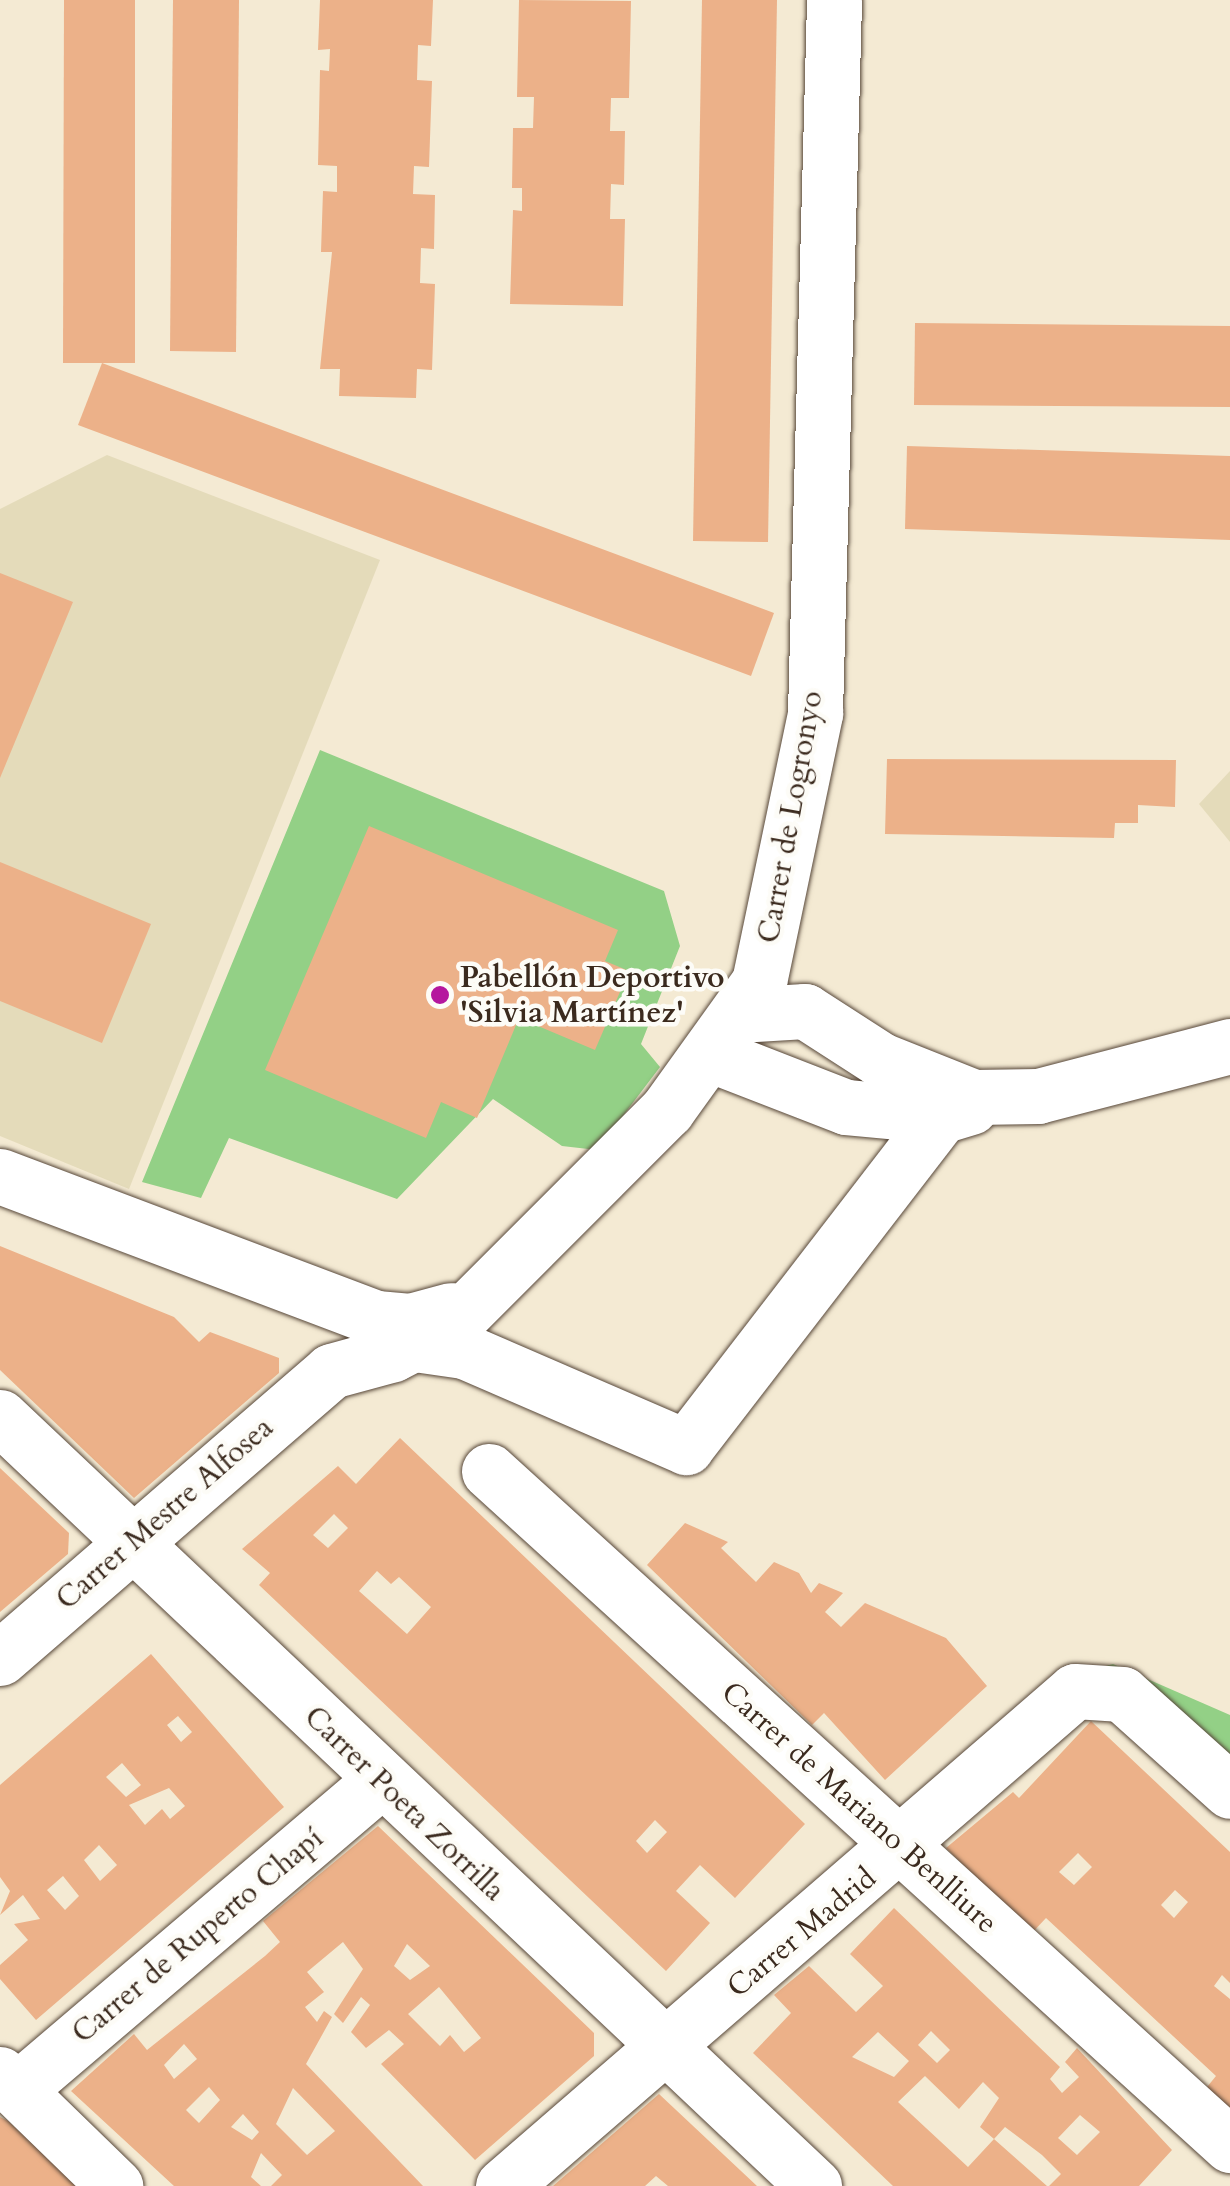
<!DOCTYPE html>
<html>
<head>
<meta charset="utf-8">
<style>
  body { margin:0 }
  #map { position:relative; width:1230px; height:2186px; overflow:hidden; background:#f4ead3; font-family:Cardo,serif }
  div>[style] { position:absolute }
  .built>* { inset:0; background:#e4dbba }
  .green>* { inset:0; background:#93d086 }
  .building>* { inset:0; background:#ecb189 }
  .roads { filter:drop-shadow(0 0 2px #574739) drop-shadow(0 0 2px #574739) }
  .minor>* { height:55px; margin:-27.5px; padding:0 27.5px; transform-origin:27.5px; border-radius:27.5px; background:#fff }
  .dots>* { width:28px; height:28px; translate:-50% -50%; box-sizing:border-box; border:5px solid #fdfcf7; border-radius:50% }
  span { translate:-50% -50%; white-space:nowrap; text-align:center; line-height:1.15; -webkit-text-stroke:9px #fdfcf7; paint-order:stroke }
  .street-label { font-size:30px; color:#3b2a1e }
  .poi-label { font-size:30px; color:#3b2a1e; font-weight:700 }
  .left { translate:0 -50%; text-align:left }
</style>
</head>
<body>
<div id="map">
  <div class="built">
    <div style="clip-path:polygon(107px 455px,380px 560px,129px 1189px,0 1136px,0 509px)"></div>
    <div style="clip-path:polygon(1230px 771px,1230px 842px,1199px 804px)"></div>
  </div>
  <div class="green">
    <div style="clip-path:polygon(320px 750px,664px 891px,680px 946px,641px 1044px,660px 1067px,597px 1150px,562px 1146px,493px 1099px,397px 1199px,229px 1138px,201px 1198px,142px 1182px)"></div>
    <div style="clip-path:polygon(1113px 1664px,1230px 1715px,1230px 1766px,1102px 1667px)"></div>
  </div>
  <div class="building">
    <div style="clip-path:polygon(64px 0,135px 0,135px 363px,63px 363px)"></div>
    <div style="clip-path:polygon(173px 0,239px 0,236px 352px,170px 351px)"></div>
    <div style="clip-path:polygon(320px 0,433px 0,431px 46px,418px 45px,417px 80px,432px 81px,429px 167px,414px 166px,413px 194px,435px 195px,434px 249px,421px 248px,420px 283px,435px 284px,432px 370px,417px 369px,416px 398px,339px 396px,340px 369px,320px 369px,332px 252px,321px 252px,323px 191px,337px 192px,337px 166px,318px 165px,320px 70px,329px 71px,330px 49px,318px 50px)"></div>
    <div style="clip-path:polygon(519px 0,631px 1px,629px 98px,611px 98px,610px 131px,625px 131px,624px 185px,611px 184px,610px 219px,625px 219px,623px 306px,510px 304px,513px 210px,522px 211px,522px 188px,512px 188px,513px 128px,533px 128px,534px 97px,517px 97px)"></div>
    <div style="clip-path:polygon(702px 0,777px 0,768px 542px,693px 541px)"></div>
    <div style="clip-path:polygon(915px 323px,1230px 326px,1230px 407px,914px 405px)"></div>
    <div style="clip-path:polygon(102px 363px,774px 613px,751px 676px,78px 425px)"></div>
    <div style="clip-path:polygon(907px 446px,1230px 456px,1230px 540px,905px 529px)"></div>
    <div style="clip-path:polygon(0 573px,73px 602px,0 778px)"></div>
    <div style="clip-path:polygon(887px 759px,1176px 760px,1175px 807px,1138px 805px,1138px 823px,1115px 823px,1114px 838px,885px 834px)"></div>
    <div style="clip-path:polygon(369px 826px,618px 930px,605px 961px,629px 971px,595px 1050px,519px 1018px,477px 1118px,441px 1102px,426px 1138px,265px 1070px)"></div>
    <div style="clip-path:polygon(0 862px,151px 924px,102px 1043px,0 1001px)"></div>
    <div style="clip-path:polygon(0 1246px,174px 1317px,199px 1342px,210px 1332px,279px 1358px,279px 1373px,134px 1498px,0 1370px)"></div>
    <div style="clip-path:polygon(evenodd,400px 1438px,805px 1824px,735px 1898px,700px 1865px,676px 1891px,710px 1923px,666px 1971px,259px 1585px,270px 1573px,242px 1549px,338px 1466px,356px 1484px,400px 1438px,334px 1514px,348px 1528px,328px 1548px,313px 1535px,334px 1514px,400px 1438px,377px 1571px,391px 1584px,399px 1577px,431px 1607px,407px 1634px,359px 1591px,377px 1571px,400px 1438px,655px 1820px,667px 1832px,647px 1853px,636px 1841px,655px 1820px)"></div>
    <div style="clip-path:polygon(0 1468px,69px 1533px,68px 1554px,0 1612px)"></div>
    <div style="clip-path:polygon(685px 1523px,728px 1542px,721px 1548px,756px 1582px,774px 1562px,799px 1573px,811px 1593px,819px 1583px,843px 1593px,825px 1612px,841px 1627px,865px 1603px,946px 1638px,987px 1686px,885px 1780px,824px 1713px,812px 1725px,647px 1565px)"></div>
    <div style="clip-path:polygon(evenodd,151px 1654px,284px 1807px,36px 2020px,0 1979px,0 1965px,28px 1940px,14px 1924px,40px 1919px,23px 1895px,0 1915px,10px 1891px,0 1877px,0 1785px,151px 1654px,178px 1716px,192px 1732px,181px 1742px,167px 1725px,178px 1716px,151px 1654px,122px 1763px,141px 1785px,126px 1797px,106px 1777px,122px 1763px,151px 1654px,169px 1788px,185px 1806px,170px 1819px,162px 1809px,145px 1825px,129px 1805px,169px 1788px,151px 1654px,99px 1845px,117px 1865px,100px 1881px,84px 1860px,99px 1845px,151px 1654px,63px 1876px,79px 1896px,65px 1910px,47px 1890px,63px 1876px)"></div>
    <div style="clip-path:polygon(evenodd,1091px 1721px,1230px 1852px,1230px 1983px,1222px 1975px,1214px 1986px,1230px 1999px,1230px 2117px,1203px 2092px,1216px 2076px,1046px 1918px,1031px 1934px,946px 1848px,1013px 1792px,1019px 1798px,1091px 1721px,1078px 1853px,1092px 1867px,1074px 1885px,1059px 1872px,1078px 1853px,1091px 1721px,1175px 1890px,1188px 1902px,1174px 1918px,1161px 1905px,1175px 1890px)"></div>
    <div style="clip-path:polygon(evenodd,378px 1826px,594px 2033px,594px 2056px,475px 2160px,381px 2064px,404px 2044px,389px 2030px,366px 2048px,351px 2032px,370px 2005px,361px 1997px,343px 2023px,334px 2014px,363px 1969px,343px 1942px,307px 1972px,324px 1992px,305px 2007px,317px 2022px,324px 2011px,332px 2017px,306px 2064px,423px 2186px,271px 2186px,282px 2175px,261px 2153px,251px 2177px,261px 2186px,174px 2186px,71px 2091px,134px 2034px,147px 2050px,265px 1956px,280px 1942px,263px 1921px,378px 1826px,407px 1944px,430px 1966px,410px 1980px,394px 1966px,407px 1944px,378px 1826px,439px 1987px,481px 2038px,464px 2052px,450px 2035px,440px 2046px,408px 2014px,439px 1987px,378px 1826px,184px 2044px,197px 2059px,174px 2079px,164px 2065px,184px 2044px,378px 1826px,209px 2087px,220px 2100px,199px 2123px,186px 2110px,209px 2087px,378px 1826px,293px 2088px,335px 2131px,307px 2155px,276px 2124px,293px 2088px,378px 1826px,243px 2114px,259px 2132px,252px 2140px,231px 2127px,243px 2114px)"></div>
    <div style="clip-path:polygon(evenodd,894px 1908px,1060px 2067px,1050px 2079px,1062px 2093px,1079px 2077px,1065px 2062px,1077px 2048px,1172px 2150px,1139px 2186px,1049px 2186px,1061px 2174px,1042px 2155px,1005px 2127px,994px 2139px,980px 2127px,999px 2098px,983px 2082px,959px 2109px,925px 2076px,898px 2102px,968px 2167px,994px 2139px,1047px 2186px,893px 2186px,753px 2053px,791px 2013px,774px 1995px,809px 1966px,856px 2012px,883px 1986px,850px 1954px,894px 1908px,931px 2031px,950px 2050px,937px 2063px,918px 2045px,931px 2031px,894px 1908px,878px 2032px,909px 2061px,894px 2077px,852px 2057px,878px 2032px,894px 1908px,1080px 2115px,1100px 2132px,1077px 2155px,1058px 2138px,1080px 2115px)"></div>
    <div style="clip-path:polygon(659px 2094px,757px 2186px,668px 2186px,656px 2176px,645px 2186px,553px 2186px)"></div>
    <div style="clip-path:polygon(0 2117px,8px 2121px,78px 2186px,0 2186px)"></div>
  </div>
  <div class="roads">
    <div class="minor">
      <div style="left:738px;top:1015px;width:67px;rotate:-3.4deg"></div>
      <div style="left:805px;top:1011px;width:90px;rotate:32.8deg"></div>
      <div style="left:881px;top:1060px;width:100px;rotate:21.7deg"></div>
      <div style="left:974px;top:1097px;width:64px;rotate:-0.9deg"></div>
      <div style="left:1038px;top:1096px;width:198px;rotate:-14.6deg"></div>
      <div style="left:712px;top:1055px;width:144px;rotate:21.2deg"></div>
      <div style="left:846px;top:1107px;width:95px;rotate:5.4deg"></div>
      <div style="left:941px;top:1116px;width:31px;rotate:-17deg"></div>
      <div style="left:0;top:1176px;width:402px;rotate:20.7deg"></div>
      <div style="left:376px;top:1318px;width:34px;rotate:5deg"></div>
      <div style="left:410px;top:1321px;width:42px;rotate:-15deg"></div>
      <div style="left:415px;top:1344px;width:49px;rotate:8.1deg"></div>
      <div style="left:464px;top:1351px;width:242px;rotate:23.4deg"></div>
      <div style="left:686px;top:1447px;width:418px;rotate:-52.4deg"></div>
      <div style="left:0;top:1417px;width:1120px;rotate:43.37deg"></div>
      <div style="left:489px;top:1471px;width:1002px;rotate:42.29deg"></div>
      <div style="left:0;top:1658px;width:438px;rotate:-40.9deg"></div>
      <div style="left:331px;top:1371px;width:64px;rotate:-15.3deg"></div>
      <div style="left:393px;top:1354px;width:70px;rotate:-27.3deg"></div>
      <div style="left:455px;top:1322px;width:300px;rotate:-45deg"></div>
      <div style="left:667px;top:1110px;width:158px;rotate:-54.3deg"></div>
      <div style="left:759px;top:982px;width:275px;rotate:-78.2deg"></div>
      <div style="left:815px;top:713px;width:713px;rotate:-88.47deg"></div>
      <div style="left:0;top:2074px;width:161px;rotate:44.2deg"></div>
      <div style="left:17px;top:2090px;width:475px;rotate:-40.4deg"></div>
      <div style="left:503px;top:2186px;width:756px;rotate:-40.87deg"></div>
      <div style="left:1075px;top:1691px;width:47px;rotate:3.7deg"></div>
      <div style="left:1122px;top:1694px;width:145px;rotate:41.9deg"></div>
    </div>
  </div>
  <div class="dots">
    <div style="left:440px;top:995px;background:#b5179e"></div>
  </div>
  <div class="street-label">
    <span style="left:791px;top:817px;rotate:-80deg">Carrer de Logronyo</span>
    <span style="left:165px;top:1514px;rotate:-41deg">Carrer Mestre Alfosea</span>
    <span style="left:404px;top:1804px;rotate:44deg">Carrer Poeta Zorrilla</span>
    <span style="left:859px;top:1808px;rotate:42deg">Carrer de Mariano Benlliure</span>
    <span style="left:802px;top:1933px;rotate:-40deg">Carrer Madrid</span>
    <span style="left:198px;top:1936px;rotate:-40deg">Carrer de Ruperto Chapí</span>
  </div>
  <div class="poi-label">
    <span class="left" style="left:460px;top:995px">Pabellón Deportivo<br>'Silvia Martínez'</span>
  </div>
</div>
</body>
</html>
